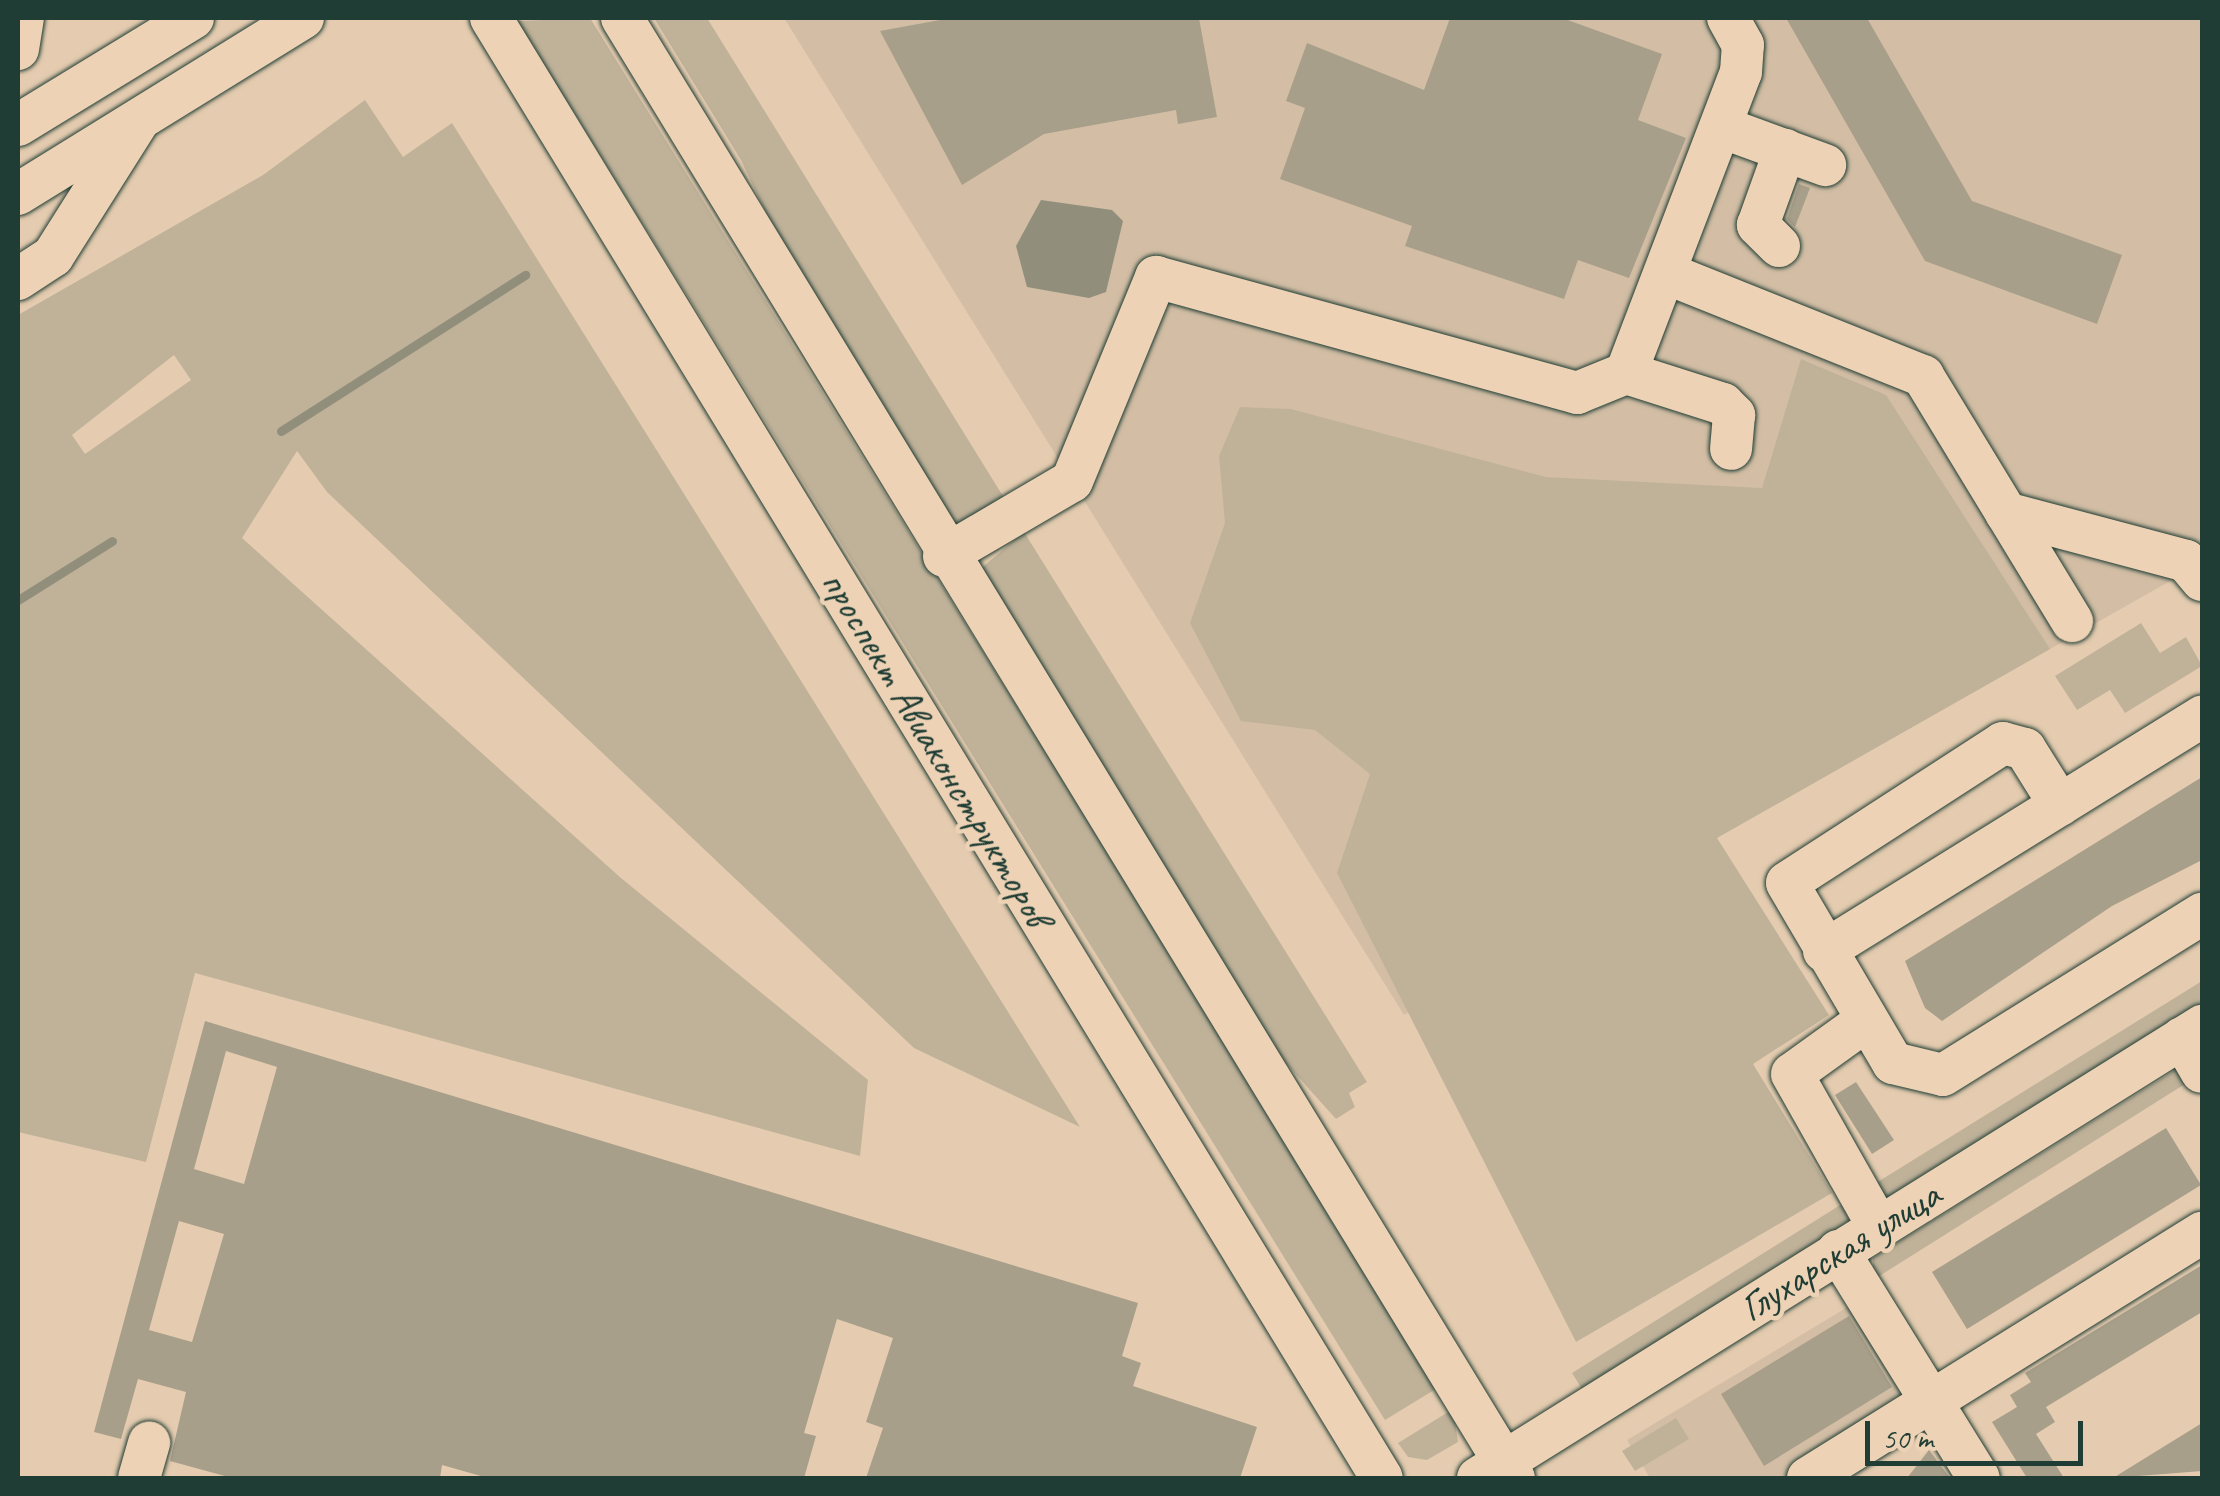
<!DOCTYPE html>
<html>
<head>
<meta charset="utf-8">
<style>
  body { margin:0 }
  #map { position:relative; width:2220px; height:1496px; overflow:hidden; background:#e5ccb0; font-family:Caveat,sans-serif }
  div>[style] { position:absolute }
  .built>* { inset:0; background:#d3bea5 }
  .green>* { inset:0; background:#c0b299 }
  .water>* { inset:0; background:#918f7b }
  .stream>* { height:9px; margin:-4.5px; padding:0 4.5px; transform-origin:4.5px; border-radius:4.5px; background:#918f7b }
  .building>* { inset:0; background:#a89f8a }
  .roads { filter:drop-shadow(0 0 2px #1f3d34) drop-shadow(0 0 2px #1f3d34) }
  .minor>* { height:42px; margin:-21px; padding:0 21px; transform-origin:21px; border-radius:21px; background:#edd2b5 }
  span { translate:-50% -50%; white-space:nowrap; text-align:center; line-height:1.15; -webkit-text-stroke:9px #edd2b5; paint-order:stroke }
  .street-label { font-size:40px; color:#1f3d34 }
  .frame { position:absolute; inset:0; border:20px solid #1f3d34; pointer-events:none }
  .scale { position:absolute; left:1865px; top:1421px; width:218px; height:45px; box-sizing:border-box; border:5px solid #1f3d34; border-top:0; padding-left:12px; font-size:30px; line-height:35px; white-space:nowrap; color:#1f3d34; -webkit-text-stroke:8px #edd2b5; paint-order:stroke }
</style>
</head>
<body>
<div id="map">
  <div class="built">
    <div style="clip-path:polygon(784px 18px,2202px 18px,2202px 563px,1404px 1015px)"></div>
    <div style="clip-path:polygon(1879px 1288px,1935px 1385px,1785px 1478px,1650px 1478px,1627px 1440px)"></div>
  </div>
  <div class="green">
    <div style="clip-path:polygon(590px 18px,1439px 1387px,1385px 1420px,517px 21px)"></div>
    <div style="clip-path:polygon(654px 18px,707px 18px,1006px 501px,953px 526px,798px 281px,741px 160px)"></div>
    <div style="clip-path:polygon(evenodd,365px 100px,403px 157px,452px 123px,1080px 1127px,914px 1048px,327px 492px,297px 451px,242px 538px,621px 878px,868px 1080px,860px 1156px,195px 973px,146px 1162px,18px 1132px,18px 315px,263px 175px,365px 100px,174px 355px,191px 380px,85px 454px,72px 435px,174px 355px)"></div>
    <div style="clip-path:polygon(1801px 359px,1886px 395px,2050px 649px,1717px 838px,1829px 1015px,1753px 1064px,1832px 1193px,1576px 1342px,1337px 873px,1370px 774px,1315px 730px,1241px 721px,1190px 623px,1225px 523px,1219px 456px,1240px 407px,1291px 409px,1546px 477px,1762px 488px)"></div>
    <div style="clip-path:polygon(1024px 532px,1367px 1082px,1349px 1093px,1355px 1107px,1336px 1119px,1274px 1050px,978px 571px)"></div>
    <div style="clip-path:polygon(2141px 623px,2160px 653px,2186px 637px,2202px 666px,2125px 713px,2110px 690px,2077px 710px,2055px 676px)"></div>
    <div style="clip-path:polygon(2202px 981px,2202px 1004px,1884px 1201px,1868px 1188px)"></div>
    <div style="clip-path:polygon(2179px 1068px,2193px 1079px,1873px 1280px,1873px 1258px)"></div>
    <div style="clip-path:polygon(1845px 1202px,1849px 1223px,1582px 1389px,1572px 1373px)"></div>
    <div style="clip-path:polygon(1453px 1409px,1458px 1442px,1427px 1460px,1408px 1457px,1398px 1443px)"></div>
    <div style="clip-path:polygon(1676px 1418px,1689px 1439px,1635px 1471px,1622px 1451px)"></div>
  </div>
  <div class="water">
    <div style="clip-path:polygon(1041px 200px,1112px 210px,1123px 221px,1106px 292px,1089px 298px,1027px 287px,1016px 246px)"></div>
  </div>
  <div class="stream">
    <div style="left:281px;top:431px;width:290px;rotate:-32.6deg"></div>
    <div style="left:18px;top:600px;width:111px;rotate:-32.1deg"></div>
  </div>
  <div class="building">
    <div style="clip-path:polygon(951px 18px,1199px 18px,1217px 117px,1178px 124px,1176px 110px,1044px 134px,962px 185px,880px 31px)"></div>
    <div style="clip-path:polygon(1450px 18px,1562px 18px,1662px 54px,1638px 120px,1686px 138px,1629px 278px,1578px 260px,1564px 299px,1405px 246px,1412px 226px,1280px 179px,1305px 108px,1286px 101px,1307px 43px,1424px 90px)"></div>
    <div style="clip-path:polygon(1786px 18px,1867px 18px,1972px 201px,2122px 255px,2097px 324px,1925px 261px)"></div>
    <div style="clip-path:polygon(1799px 184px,1810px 188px,1795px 227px,1787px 219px)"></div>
    <div style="clip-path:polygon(2202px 777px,2202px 860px,2112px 906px,1942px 1021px,1925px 1008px,1905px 961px)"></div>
    <div style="clip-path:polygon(evenodd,205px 1021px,1138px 1303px,1122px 1356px,1141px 1363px,1133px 1386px,1257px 1427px,1240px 1478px,866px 1478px,883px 1428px,866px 1422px,893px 1338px,837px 1319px,804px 1433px,816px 1436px,804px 1478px,488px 1478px,442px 1465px,440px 1478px,232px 1478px,170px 1461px,186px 1392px,138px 1379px,121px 1439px,94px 1432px,205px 1021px,226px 1051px,277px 1067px,244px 1184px,194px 1169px,226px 1051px,205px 1021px,179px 1221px,224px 1234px,192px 1342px,149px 1330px,179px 1221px)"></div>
    <div style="clip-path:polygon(1856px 1082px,1894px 1140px,1872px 1154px,1835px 1095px)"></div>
    <div style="clip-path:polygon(2166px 1128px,2201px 1185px,1967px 1329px,1932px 1272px)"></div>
    <div style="clip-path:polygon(2202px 1265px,2202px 1312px,2046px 1407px,2055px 1422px,2036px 1434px,2064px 1478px,2027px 1478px,1992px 1422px,2017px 1407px,2010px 1395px,2031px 1382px,2025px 1373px)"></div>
    <div style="clip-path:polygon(1849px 1316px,1892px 1387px,1764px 1466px,1721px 1394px)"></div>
    <div style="clip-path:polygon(2202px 1423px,2202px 1471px,2113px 1478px)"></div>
    <div style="clip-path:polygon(1929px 1450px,1950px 1478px,1907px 1478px)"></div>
  </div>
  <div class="roads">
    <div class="minor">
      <div style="left:491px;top:18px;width:1710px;rotate:58.61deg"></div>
      <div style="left:622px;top:18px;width:1711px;rotate:58.58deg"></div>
      <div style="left:18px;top:49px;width:31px;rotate:-81deg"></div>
      <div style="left:18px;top:125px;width:205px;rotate:-31.4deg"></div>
      <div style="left:1721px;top:127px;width:111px;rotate:20.1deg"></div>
      <div style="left:18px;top:194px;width:335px;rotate:-31.7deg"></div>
      <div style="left:1779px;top:246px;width:30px;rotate:-135deg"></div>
      <div style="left:1758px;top:225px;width:80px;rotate:-70.2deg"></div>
      <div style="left:1668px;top:274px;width:275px;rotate:21.8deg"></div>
      <div style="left:1923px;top:376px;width:287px;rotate:58.7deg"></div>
      <div style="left:18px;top:279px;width:42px;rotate:-33.3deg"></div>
      <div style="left:53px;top:256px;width:157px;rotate:-57.7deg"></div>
      <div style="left:1626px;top:373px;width:102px;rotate:17.7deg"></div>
      <div style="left:1723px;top:404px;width:16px;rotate:45deg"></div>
      <div style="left:1734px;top:415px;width:34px;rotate:95deg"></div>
      <div style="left:2006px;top:513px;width:186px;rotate:14.9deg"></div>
      <div style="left:2186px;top:561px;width:25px;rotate:50deg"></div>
      <div style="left:944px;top:556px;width:148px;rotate:-30.4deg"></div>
      <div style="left:1072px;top:481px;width:221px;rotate:-67.6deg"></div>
      <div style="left:1156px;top:277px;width:437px;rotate:15.4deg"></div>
      <div style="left:1577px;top:393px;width:53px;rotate:-22.2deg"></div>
      <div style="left:1626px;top:373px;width:322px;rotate:-69.1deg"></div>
      <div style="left:1741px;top:72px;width:27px;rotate:-86deg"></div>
      <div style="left:1743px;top:45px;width:31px;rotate:-119deg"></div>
      <div style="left:2060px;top:805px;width:66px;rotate:-122deg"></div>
      <div style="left:2025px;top:749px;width:23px;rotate:-165deg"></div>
      <div style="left:2003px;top:743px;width:257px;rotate:147.1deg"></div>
      <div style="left:1787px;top:883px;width:209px;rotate:59.5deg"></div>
      <div style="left:1893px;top:1063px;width:51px;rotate:13.5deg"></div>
      <div style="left:1943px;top:1075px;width:305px;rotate:-31.9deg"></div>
      <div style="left:1824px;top:951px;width:445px;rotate:-31.8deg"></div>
      <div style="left:1867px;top:1020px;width:92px;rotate:144.2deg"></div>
      <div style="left:1792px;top:1074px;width:175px;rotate:60.5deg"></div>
      <div style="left:2182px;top:1038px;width:39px;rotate:60deg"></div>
      <div style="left:1838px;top:1251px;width:267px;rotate:58.2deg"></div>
      <div style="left:139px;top:1478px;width:37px;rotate:-74deg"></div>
      <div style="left:1478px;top:1478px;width:854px;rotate:-31.98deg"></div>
      <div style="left:1808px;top:1478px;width:464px;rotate:-31.9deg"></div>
    </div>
  </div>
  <div class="street-label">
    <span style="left:936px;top:748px;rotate:59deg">проспект Авиаконструкторов</span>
    <span style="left:1840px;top:1251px;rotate:-32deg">Глухарская улица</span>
  </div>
  <div class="frame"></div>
  <div class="scale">50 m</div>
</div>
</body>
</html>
